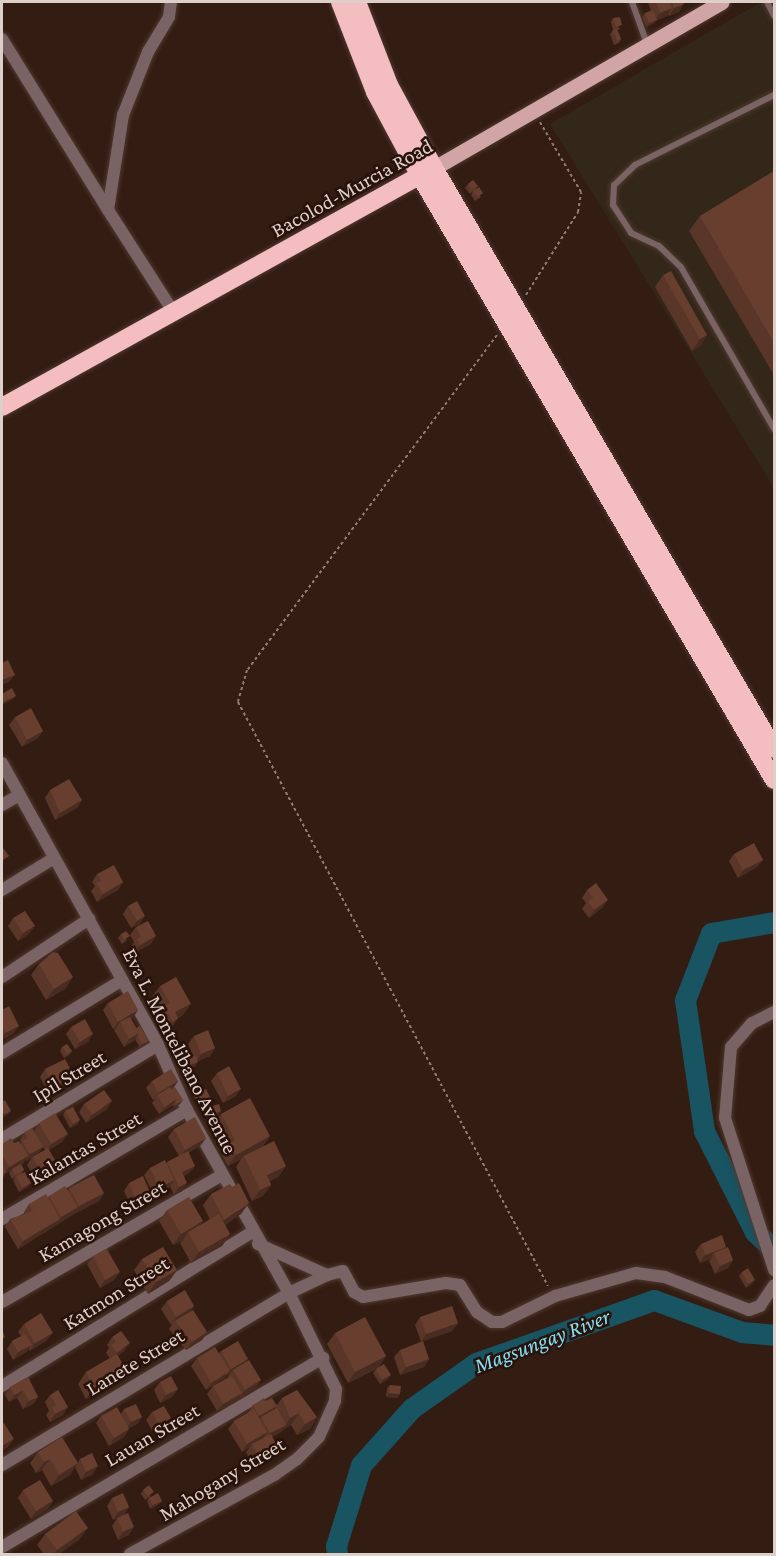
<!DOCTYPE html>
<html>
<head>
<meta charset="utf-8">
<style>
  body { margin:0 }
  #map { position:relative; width:776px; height:1556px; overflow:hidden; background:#331c12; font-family:"Crimson Pro",serif }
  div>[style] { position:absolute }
  .industrial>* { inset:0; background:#332719 }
  .river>* { height:21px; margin:-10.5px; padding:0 10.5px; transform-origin:10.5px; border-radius:10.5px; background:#185462 }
  .path>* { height:2px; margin-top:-1px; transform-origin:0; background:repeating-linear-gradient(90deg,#917d76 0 3px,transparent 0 6px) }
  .roads { filter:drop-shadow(0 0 2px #4f392f) drop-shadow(0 0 2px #4f392f) }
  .lane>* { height:6px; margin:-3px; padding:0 3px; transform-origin:3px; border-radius:3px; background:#796364 }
  .street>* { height:12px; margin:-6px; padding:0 6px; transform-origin:6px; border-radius:6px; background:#796364 }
  .primary>* { height:15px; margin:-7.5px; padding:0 7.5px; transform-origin:7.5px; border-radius:7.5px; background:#d1a4a6 }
  .highway>* { height:18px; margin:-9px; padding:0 9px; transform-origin:9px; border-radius:9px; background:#f4bdc0 }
  .wall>* { inset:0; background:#593628 }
  .shaded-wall>* { inset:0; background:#492c21 }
  .building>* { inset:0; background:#683f2f }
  span { translate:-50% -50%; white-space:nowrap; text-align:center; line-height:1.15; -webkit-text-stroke:5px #281209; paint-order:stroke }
  .street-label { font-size:21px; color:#dfcfc9 }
  .water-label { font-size:22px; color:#83dff6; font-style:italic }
  .frame { position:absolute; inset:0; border:3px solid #dfcfc9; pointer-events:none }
</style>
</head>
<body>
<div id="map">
  <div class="industrial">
    <div style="clip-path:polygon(761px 2px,774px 2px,774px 488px,550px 124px)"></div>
  </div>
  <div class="river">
    <div style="left:774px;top:922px;width:64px;rotate:170.1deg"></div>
    <div style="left:711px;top:933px;width:72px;rotate:111.2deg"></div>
    <div style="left:685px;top:1000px;width:132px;rotate:81.7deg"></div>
    <div style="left:704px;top:1131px;width:113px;rotate:63.2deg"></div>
    <div style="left:755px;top:1232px;width:26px;rotate:43deg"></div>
    <div style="left:337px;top:1554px;width:8px;rotate:-97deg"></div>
    <div style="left:336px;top:1546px;width:85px;rotate:-72.8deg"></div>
    <div style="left:361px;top:1465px;width:76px;rotate:-48.2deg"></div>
    <div style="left:412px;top:1408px;width:78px;rotate:-35.1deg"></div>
    <div style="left:476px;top:1363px;width:189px;rotate:-19.5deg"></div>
    <div style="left:654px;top:1300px;width:94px;rotate:20deg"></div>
    <div style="left:742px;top:1332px;width:32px;rotate:5deg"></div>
  </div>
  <div class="path">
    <div style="left:526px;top:295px;width:98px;rotate:-57.9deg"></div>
    <div style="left:578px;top:212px;width:20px;rotate:-81deg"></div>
    <div style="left:581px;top:192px;width:81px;rotate:-120.4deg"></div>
    <div style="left:497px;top:335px;width:418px;rotate:126.7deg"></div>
    <div style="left:247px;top:670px;width:33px;rotate:106deg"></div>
    <div style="left:238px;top:702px;width:661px;rotate:62.04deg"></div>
  </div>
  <div class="roads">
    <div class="lane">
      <div style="left:632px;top:2px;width:45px;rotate:70.3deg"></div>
      <div style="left:767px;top:2px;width:16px;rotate:63deg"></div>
      <div style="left:774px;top:95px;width:156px;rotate:153.3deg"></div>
      <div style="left:635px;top:165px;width:29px;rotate:136deg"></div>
      <div style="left:614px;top:185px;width:20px;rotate:93deg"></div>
      <div style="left:613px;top:205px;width:33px;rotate:57deg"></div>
      <div style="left:631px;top:233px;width:31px;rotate:25deg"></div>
      <div style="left:659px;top:246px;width:30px;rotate:44deg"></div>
      <div style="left:681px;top:267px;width:187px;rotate:60.1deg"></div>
    </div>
    <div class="street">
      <div style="left:171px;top:2px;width:15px;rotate:98deg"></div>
      <div style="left:169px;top:17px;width:41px;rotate:121deg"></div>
      <div style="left:148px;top:52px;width:68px;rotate:111.6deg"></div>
      <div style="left:123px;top:115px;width:96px;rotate:99deg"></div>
      <div style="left:108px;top:210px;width:122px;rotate:57.3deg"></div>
      <div style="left:2px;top:39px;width:201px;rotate:58.2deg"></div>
      <div style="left:2px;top:763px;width:322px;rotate:61deg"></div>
      <div style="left:158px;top:1045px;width:71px;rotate:66deg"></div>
      <div style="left:187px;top:1110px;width:210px;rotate:60.9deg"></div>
      <div style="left:289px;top:1293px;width:107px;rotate:63.9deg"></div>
      <div style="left:336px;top:1389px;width:12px;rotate:95deg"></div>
      <div style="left:335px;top:1401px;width:39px;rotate:114deg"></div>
      <div style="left:319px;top:1437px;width:31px;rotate:135deg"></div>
      <div style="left:297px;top:1459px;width:28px;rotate:145deg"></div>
      <div style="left:274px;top:1475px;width:164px;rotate:151.3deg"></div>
      <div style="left:2px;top:805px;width:20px;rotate:-30deg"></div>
      <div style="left:2px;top:890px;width:61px;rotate:-31.6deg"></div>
      <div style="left:2px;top:977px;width:105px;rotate:-33.7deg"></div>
      <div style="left:774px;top:1012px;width:25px;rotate:153deg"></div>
      <div style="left:752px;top:1023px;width:32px;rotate:131deg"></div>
      <div style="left:731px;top:1047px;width:71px;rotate:94.8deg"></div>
      <div style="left:725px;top:1118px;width:160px;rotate:72.1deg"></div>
      <div style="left:2px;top:1053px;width:140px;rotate:-31.3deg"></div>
      <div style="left:2px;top:1139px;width:182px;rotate:-31.1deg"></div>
      <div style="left:2px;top:1219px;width:215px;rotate:-30.5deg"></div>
      <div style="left:258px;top:1244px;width:76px;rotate:24.2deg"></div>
      <div style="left:327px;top:1275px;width:16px;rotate:-14deg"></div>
      <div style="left:343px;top:1271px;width:24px;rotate:62deg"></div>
      <div style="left:354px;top:1292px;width:10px;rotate:29deg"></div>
      <div style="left:363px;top:1297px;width:84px;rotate:-9.6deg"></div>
      <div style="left:446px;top:1283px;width:14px;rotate:8deg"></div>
      <div style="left:460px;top:1285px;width:32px;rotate:58deg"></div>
      <div style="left:477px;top:1312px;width:18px;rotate:34deg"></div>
      <div style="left:492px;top:1322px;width:10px"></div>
      <div style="left:502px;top:1322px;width:59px;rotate:-26.1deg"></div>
      <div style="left:555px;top:1296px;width:84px;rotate:-15.9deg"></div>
      <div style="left:636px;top:1273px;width:29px;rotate:8deg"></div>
      <div style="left:665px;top:1277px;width:90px;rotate:21.4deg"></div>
      <div style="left:749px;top:1310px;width:12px;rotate:-20deg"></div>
      <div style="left:760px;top:1306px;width:25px;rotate:-56deg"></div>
      <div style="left:2px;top:1302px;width:254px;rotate:-30deg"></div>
      <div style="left:2px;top:1386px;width:294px;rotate:-31.6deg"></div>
      <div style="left:2px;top:1465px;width:335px;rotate:-30.9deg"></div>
      <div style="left:289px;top:1293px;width:42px;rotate:-25.3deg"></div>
      <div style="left:2px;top:1547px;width:373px;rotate:-30.5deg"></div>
    </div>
    <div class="primary">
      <div style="left:434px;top:168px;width:332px;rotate:-30deg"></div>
    </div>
    <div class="highway">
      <div style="left:340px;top:2px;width:97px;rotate:68.7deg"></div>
      <div style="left:375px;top:92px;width:95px;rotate:61.8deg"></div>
      <div style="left:420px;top:176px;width:700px;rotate:59.63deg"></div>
      <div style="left:357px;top:2px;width:89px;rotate:68.9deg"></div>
      <div style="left:389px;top:85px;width:94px;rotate:61.5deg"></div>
      <div style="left:434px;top:168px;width:673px;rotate:59.66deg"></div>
      <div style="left:2px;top:407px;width:489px;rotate:-29deg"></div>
    </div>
  </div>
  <div class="wall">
    <div style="clip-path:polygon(648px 2px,683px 2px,679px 12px,669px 16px,668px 14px,667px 16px,657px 20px,654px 23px,646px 27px,642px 17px,645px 13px,651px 11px)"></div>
    <div style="clip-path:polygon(613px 18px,620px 29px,617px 30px,621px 39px,619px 43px,614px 45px,610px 34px,613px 30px,611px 22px)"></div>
    <div style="clip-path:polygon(774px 171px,774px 375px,689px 231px,700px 216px)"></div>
    <div style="clip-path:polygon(468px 184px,478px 186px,475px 190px,481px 197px,475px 201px,471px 195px,473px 191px,470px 194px,465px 188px)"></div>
    <div style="clip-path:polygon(663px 275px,707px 335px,700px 346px,692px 351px,655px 287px)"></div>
    <div style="clip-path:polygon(15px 717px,43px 731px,38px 738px,22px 747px,9px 725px)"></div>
    <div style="clip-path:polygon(50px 790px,82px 800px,77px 808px,55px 820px,45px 798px)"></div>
    <div style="clip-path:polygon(734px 854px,763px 860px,757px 867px,738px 878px,729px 861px)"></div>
    <div style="clip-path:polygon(97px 874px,123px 882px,118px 890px,97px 902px,91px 891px,95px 886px,92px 882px)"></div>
    <div style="clip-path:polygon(587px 890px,603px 907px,589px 918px,582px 909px,586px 903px,582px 898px)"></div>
    <div style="clip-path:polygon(128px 906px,140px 924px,131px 928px,123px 914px)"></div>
    <div style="clip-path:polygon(13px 918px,29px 934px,18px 941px,8px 926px)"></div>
    <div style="clip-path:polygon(136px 927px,151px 944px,134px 953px,131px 947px,134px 942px,130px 935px)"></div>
    <div style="clip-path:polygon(121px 934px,127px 940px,122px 944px,118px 938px)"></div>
    <div style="clip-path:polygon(39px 964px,73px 977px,65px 989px,46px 1000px,31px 975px)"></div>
    <div style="clip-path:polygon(160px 986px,183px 1015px,178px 1018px,170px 1030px,165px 1033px,156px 1017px,160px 1011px,152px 997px)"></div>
    <div style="clip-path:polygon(108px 1003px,133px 1018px,131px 1019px,136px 1028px,149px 1041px,146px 1044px,140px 1048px,135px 1039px,124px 1047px,114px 1030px,116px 1028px,113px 1029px,103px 1010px)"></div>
    <div style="clip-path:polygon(2px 1010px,14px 1033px,2px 1040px)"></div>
    <div style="clip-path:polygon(71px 1027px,88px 1042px,75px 1049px,66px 1034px)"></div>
    <div style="clip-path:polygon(194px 1036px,215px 1048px,210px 1056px,198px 1061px,195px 1066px,183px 1070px,181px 1064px,183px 1060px,193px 1056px,188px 1044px)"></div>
    <div style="clip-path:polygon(62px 1047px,72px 1051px,69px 1055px,64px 1058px,60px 1051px)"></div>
    <div style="clip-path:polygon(45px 1069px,69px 1084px,49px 1094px,40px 1077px)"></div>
    <div style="clip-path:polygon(217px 1073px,236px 1096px,223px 1103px,211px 1081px)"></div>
    <div style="clip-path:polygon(152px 1081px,178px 1081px,173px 1089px,180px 1104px,174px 1107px,173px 1105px,159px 1114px,152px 1103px,155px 1099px,153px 1100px,146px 1088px)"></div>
    <div style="clip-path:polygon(196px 1093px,212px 1101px,209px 1105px,199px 1109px,194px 1097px)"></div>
    <div style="clip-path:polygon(84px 1104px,107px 1109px,86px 1123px,79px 1112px)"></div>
    <div style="clip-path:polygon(207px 1108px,219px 1115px,207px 1120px,204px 1112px)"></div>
    <div style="clip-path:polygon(65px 1111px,78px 1124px,70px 1128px,63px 1115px)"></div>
    <div style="clip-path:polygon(221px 1114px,270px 1136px,263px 1146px,286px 1166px,278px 1177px,270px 1181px,271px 1185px,263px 1196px,252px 1201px,236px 1167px,241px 1159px,228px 1166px,222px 1155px,226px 1149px,213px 1125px)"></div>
    <div style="clip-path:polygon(evenodd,39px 1123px,68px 1134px,62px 1142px,49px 1150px,51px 1166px,48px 1178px,38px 1184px,27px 1165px,32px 1157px,24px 1161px,21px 1164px,24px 1170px,22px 1173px,31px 1183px,28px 1187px,19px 1192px,13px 1180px,15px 1177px,12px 1179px,9px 1173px,11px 1170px,5px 1174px,2px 1179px,2px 1144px,21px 1144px,21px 1143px,20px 1140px,25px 1132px,34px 1131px,39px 1123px,43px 1147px,45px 1150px,38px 1154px,43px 1147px)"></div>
    <div style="clip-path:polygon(174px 1129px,201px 1145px,188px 1153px,195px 1166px,189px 1173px,184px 1176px,182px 1191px,174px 1195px,170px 1186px,169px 1188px,154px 1195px,144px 1175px,150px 1168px,166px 1163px,179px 1156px,168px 1137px)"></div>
    <div style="clip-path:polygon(129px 1183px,144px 1197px,130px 1204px,124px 1191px)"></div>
    <div style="clip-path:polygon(69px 1188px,104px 1193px,99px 1201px,74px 1214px,56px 1224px,55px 1226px,18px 1249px,5px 1227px,10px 1219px,25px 1214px,24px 1212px,29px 1204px,48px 1197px,49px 1196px,68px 1190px)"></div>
    <div style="clip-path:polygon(211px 1194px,241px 1214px,225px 1225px,230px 1234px,222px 1246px,191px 1263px,180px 1243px,183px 1240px,173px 1245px,159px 1221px,167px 1210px,200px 1225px,210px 1220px,203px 1205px)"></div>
    <div style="clip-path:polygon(701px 1244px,726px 1247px,725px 1249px,733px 1260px,728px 1268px,715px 1274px,709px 1261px,711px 1259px,700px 1263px,695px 1252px)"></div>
    <div style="clip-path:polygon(93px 1256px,114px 1280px,100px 1288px,87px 1264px)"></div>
    <div style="clip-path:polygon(142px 1259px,177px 1270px,169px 1281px,148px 1294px,134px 1270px)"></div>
    <div style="clip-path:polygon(742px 1272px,752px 1284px,746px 1288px,739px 1276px)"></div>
    <div style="clip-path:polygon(167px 1301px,194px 1306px,191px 1311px,207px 1332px,202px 1340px,186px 1350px,169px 1329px,173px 1323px,171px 1325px,161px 1309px)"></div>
    <div style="clip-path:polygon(420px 1317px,458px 1323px,452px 1331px,421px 1342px,415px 1325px)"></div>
    <div style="clip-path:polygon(24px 1324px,47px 1340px,30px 1351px,29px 1349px,26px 1352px,13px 1360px,7px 1349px,12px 1341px,21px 1336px,18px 1332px)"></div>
    <div style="clip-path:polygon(335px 1333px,386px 1356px,378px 1368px,348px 1383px,327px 1344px)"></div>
    <div style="clip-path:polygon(112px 1337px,124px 1351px,118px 1356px,118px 1381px,86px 1399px,78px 1384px,86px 1372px,110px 1358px,106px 1353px,109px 1348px,107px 1345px)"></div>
    <div style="clip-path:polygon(400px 1350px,429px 1359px,424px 1367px,400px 1375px,394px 1357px)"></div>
    <div style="clip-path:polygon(221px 1351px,246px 1362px,256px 1388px,240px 1398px,239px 1397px,236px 1401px,217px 1411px,207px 1394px,213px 1386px,227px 1378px,230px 1373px,206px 1390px,191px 1366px,197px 1358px,219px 1353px)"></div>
    <div style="clip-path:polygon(376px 1369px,388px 1379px,380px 1384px,373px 1373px)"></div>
    <div style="clip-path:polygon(28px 1377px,38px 1397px,33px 1404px,23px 1409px,17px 1398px,9px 1402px,5px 1395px,10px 1387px)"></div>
    <div style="clip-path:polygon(160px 1382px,178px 1389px,172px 1397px,160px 1403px,154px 1390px)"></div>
    <div style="clip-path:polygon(390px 1385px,400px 1394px,397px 1398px,386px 1397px,387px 1388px)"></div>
    <div style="clip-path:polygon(50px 1395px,68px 1407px,63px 1415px,50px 1422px,46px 1415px,49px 1411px,45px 1402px)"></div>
    <div style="clip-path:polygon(282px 1398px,317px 1417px,310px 1429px,297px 1435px,291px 1425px,284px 1429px,281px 1432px,272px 1437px,276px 1444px,271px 1452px,251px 1462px,246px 1452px,250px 1447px,242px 1452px,228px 1429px,234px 1421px,248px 1413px,253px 1405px,265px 1401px,277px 1405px)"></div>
    <div style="clip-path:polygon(124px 1409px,142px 1417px,137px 1424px,129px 1428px,124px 1437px,109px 1446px,96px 1423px,101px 1416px,121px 1414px)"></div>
    <div style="clip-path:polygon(152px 1412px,165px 1426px,153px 1432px,146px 1420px)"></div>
    <div style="clip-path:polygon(38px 1452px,78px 1463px,80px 1459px,93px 1474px,81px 1480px,75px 1467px,70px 1475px,51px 1486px,42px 1470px,36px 1473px,30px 1463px)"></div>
    <div style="clip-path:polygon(23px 1490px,48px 1509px,31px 1519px,18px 1498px)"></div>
    <div style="clip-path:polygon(143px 1490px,151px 1496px,145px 1500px,141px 1494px)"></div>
    <div style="clip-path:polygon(112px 1498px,129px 1507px,124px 1515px,113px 1520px,107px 1506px)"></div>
    <div style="clip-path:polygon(149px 1498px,162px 1501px,159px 1504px,150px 1509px,147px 1501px)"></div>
    <div style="clip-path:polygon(117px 1518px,129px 1535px,118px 1540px,112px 1526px)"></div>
    <div style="clip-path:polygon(45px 1534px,80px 1539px,59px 1554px,44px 1554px,37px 1545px)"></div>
  </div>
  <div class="shaded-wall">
    <div style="clip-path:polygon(684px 4px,679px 12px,669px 16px,674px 8px)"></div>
    <div style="clip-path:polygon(672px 8px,667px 16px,657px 20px,654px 23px,646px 27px,649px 23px,655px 20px,660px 13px)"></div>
    <div style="clip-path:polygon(707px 335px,700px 346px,692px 351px,700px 339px)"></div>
    <div style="clip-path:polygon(15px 675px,9px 682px,2px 685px,2px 680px)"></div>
    <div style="clip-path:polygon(16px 696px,13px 699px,2px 705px,2px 703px)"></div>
    <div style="clip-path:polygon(43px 731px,38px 738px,22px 747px,27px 740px)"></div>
    <div style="clip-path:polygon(82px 800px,77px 808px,55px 820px,60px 813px)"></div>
    <div style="clip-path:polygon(763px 860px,757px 867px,738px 878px,743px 870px)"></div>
    <div style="clip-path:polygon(123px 882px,118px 890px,97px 902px,103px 894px)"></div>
    <div style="clip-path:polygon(608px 900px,603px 907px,589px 918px,594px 910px)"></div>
    <div style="clip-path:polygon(145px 916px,140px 924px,131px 928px,137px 921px)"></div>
    <div style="clip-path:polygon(35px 926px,29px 934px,18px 941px,23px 933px)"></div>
    <div style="clip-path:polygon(156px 936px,151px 944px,134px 953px,140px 945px)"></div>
    <div style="clip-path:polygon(73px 977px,65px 989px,46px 1000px,54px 989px)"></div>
    <div style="clip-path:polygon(191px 1004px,183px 1015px,172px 1021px,175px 1012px)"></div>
    <div style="clip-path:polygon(138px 1010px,133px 1018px,121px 1025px,120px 1022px,116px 1028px,113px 1029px,118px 1022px)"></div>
    <div style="clip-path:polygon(178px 1018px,170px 1030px,165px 1033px,173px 1022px)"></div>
    <div style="clip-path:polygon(19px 1026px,14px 1033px,2px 1040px,2px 1038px,5px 1033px)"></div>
    <div style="clip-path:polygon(139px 1033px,134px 1041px,124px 1047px,129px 1039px)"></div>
    <div style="clip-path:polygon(93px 1034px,88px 1042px,75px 1049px,80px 1042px)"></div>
    <div style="clip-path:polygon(149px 1041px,146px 1044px,140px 1048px,142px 1044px)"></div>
    <div style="clip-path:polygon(215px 1048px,210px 1056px,196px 1062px,201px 1054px)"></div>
    <div style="clip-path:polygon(198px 1062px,195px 1066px,183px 1070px,186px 1066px)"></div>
    <div style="clip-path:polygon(74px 1076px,69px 1084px,49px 1094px,55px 1087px)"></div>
    <div style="clip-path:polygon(178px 1081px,172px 1089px,157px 1095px,153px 1100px,158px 1093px)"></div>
    <div style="clip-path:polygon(241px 1089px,236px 1096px,223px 1103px,228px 1096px)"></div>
    <div style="clip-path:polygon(178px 1098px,172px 1105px,159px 1114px,165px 1107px)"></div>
    <div style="clip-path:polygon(183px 1100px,180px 1104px,174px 1107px,177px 1104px)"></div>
    <div style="clip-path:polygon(112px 1101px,107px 1109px,86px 1123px,92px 1115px)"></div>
    <div style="clip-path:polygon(212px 1101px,209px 1105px,199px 1109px,202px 1105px)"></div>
    <div style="clip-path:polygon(11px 1111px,9px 1114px,2px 1118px,4px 1115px)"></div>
    <div style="clip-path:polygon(221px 1111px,219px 1115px,207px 1120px,210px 1116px)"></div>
    <div style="clip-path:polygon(80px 1120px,78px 1124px,70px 1128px,73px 1124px)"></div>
    <div style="clip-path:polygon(68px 1134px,62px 1142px,46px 1152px,51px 1144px)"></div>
    <div style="clip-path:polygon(270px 1136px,262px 1147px,244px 1156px,241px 1159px,228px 1166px,236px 1155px)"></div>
    <div style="clip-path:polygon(206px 1138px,201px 1145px,180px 1157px,185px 1150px)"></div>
    <div style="clip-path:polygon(43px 1147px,38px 1154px,25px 1162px,30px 1154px)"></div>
    <div style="clip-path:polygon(28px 1156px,23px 1164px,5px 1174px,2px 1179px,2px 1175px,4px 1173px,9px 1167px)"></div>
    <div style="clip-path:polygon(195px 1166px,189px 1173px,176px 1180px,182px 1172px)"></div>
    <div style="clip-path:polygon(286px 1166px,278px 1177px,259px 1187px,267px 1175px)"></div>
    <div style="clip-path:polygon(53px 1170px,48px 1178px,38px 1184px,43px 1176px)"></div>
    <div style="clip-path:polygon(174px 1180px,169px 1188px,154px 1195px,159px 1188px)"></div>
    <div style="clip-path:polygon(31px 1183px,28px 1187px,19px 1192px,22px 1188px)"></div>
    <div style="clip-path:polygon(187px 1183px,182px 1191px,174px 1195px,179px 1187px)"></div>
    <div style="clip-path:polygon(271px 1185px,263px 1196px,252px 1201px,260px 1190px)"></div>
    <div style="clip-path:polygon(149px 1190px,144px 1197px,130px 1204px,135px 1197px)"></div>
    <div style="clip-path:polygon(104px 1193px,99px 1201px,74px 1214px,79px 1206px)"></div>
    <div style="clip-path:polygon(249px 1203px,241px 1214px,216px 1231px,224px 1220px)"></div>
    <div style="clip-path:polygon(78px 1207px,73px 1215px,18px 1249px,23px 1241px)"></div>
    <div style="clip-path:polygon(203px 1221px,195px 1233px,188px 1232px,183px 1240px,173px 1245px,181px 1234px)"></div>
    <div style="clip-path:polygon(230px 1234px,222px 1246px,191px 1263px,199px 1252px)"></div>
    <div style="clip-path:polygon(726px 1247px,721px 1254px,714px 1253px,711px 1259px,700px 1263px,705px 1255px)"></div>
    <div style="clip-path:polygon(733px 1260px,728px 1268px,715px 1274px,720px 1266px)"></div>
    <div style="clip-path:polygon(177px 1270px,169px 1281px,148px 1294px,156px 1282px)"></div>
    <div style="clip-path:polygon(120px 1272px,114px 1280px,100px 1288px,105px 1280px)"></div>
    <div style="clip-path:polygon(755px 1280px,752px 1284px,746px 1288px,748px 1284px)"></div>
    <div style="clip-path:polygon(194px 1306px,189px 1314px,175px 1321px,171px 1325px,176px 1317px)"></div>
    <div style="clip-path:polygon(458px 1323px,452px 1331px,421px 1342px,426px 1334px)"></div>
    <div style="clip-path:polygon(207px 1332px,202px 1340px,186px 1350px,192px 1342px)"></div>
    <div style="clip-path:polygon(53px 1333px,47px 1340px,30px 1351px,35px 1343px)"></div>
    <div style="clip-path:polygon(130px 1343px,124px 1351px,112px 1360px,117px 1353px)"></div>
    <div style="clip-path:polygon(32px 1345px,26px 1352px,13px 1360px,18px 1352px)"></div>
    <div style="clip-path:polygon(386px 1356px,378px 1368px,348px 1383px,355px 1372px)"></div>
    <div style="clip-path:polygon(248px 1359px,243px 1367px,233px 1370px,224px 1379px,206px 1390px,211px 1383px,228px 1373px,231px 1369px)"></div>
    <div style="clip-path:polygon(429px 1359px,424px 1367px,400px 1375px,406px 1367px)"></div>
    <div style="clip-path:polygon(126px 1370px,118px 1381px,86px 1399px,94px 1388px)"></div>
    <div style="clip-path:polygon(391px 1375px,388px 1379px,380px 1384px,382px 1380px)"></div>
    <div style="clip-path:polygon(261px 1380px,256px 1388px,240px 1398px,245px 1390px)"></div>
    <div style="clip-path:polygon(178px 1389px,172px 1397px,160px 1403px,166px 1395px)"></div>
    <div style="clip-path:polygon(23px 1390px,17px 1398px,9px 1402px,15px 1395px)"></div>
    <div style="clip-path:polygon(242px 1393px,236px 1401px,217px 1411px,223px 1404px)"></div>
    <div style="clip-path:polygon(389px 1393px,400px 1394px,397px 1398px,386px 1397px)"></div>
    <div style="clip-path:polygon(38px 1397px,33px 1404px,23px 1409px,29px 1401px)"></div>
    <div style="clip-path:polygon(277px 1406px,272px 1413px,261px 1417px,258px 1421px,254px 1423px,259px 1416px)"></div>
    <div style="clip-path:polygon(68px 1407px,63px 1415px,50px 1422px,55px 1414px)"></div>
    <div style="clip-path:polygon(299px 1413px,291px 1425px,284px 1429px,281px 1432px,265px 1441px,270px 1433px,285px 1426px,290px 1418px)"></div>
    <div style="clip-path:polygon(142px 1417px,137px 1424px,125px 1430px,131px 1422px)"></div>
    <div style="clip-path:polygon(317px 1417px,310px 1429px,297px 1435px,305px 1424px)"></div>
    <div style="clip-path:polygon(171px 1418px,165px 1426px,153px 1432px,159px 1425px)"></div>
    <div style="clip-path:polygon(129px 1429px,124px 1437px,109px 1446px,114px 1438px)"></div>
    <div style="clip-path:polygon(267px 1432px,262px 1440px,252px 1444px,250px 1447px,242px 1452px,247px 1444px)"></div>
    <div style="clip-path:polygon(14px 1439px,8px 1447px,2px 1451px,2px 1446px)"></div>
    <div style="clip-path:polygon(276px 1444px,271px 1452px,251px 1462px,257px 1454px)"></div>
    <div style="clip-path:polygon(50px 1459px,42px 1470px,36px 1473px,44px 1462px)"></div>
    <div style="clip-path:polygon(78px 1463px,70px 1475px,51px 1486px,59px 1475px)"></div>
    <div style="clip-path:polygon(98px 1466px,93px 1474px,81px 1480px,86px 1472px)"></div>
    <div style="clip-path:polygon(53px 1501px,48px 1509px,31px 1519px,36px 1511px)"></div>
    <div style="clip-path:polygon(162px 1501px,159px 1504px,150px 1509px,153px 1505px)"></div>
    <div style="clip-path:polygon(129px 1507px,124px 1515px,113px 1520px,118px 1512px)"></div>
    <div style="clip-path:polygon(134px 1527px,129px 1535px,118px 1540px,123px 1532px)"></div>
    <div style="clip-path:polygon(88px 1528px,80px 1539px,59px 1554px,54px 1554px,57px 1550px)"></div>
  </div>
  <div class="building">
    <div style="clip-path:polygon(656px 2px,669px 2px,672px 8px,660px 13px)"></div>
    <div style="clip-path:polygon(672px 2px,683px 2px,684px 4px,674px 8px)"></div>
    <div style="clip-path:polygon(653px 10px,657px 20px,649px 23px,645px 13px)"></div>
    <div style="clip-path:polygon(620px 17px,622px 25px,616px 27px,613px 18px)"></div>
    <div style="clip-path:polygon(617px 29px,621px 39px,617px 41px,613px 30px)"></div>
    <div style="clip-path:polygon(774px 171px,774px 343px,700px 216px)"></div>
    <div style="clip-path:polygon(473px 180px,478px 186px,472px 190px,468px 184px)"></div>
    <div style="clip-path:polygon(479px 187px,483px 193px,478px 197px,473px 191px)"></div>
    <div style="clip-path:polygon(671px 271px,707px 335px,700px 339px,663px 275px)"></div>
    <div style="clip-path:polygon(8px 660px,15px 675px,2px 680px,2px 663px)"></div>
    <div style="clip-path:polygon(12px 688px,16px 696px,2px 703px,2px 694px)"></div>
    <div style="clip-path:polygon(31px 708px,43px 731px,27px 740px,15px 717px)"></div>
    <div style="clip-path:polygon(69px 779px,82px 800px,60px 813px,50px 790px)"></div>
    <div style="clip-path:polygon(754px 843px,763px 860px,743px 870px,734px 854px)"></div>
    <div style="clip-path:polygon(3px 848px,9px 856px,2px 861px,2px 849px)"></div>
    <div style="clip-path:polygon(114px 865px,123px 882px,103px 894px,96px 883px,101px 881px,97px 874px)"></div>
    <div style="clip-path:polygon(596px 883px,608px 900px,594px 910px,588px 902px,593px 897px,587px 890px)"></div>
    <div style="clip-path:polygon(137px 901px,145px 916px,137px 921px,128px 906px)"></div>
    <div style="clip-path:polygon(25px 911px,35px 926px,23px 933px,13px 918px)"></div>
    <div style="clip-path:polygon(148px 921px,156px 936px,140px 945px,137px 939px,141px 937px,136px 927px)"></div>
    <div style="clip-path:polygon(126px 931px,130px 936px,124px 940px,121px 934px)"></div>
    <div style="clip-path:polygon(53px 952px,58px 953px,73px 977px,54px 989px,39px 964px)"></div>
    <div style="clip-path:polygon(176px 977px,191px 1004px,175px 1012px,178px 1018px,173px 1022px,164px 1006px,170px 1003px,160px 986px)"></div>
    <div style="clip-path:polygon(128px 991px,138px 1010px,118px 1022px,108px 1003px)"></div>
    <div style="clip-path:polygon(9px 1006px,19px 1026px,5px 1033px,2px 1027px,2px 1010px)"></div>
    <div style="clip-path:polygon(130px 1017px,139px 1033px,129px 1039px,120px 1022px)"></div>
    <div style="clip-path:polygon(85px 1019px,93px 1034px,80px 1042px,71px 1027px)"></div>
    <div style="clip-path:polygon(140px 1026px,149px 1041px,142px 1044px,138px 1036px,139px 1033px,136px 1028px)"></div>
    <div style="clip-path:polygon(208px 1030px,215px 1048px,201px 1054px,194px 1036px)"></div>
    <div style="clip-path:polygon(67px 1044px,72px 1051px,67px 1054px,62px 1047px)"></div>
    <div style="clip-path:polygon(196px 1056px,198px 1062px,186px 1066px,183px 1060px)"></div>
    <div style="clip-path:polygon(65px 1059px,74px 1076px,55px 1087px,45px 1069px)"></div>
    <div style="clip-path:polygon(229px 1066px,241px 1089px,228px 1096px,217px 1073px)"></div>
    <div style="clip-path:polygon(171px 1069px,178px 1081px,158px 1093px,152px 1081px)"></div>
    <div style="clip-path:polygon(170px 1087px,178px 1098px,165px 1107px,157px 1095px)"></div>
    <div style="clip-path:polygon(175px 1087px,183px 1100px,177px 1104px,175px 1101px,178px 1098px,172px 1089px)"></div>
    <div style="clip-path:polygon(206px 1089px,212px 1101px,202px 1105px,196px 1093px)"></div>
    <div style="clip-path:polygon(104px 1090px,112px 1101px,92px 1115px,84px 1104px)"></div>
    <div style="clip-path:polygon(250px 1098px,270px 1136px,236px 1155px,230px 1144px,235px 1140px,221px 1114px)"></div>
    <div style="clip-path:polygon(5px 1100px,11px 1111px,4px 1115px,2px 1110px,2px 1102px)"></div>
    <div style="clip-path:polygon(219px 1104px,221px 1111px,210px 1116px,207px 1108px)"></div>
    <div style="clip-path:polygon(73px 1107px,80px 1120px,73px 1124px,65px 1111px)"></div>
    <div style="clip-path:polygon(55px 1113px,68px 1134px,51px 1144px,39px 1123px)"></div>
    <div style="clip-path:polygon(195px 1117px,206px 1138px,185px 1150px,174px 1129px)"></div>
    <div style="clip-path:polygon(32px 1128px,43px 1147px,30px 1154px,22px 1141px,28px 1138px,25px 1132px)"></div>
    <div style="clip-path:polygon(11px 1138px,14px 1143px,19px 1141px,28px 1156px,9px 1167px,2px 1155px,2px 1144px)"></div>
    <div style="clip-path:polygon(274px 1141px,286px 1166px,267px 1175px,271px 1185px,260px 1190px,244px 1156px)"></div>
    <div style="clip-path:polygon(48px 1148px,55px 1160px,49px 1163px,53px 1170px,43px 1176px,33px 1157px)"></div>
    <div style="clip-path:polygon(188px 1151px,195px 1166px,182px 1172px,187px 1183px,179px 1187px,167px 1162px)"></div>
    <div style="clip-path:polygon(165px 1160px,174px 1180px,159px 1188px,150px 1168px)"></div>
    <div style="clip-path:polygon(2px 1164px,6px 1172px,2px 1175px)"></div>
    <div style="clip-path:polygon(21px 1164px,24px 1170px,15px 1175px,12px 1169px)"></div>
    <div style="clip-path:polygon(25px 1172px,31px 1183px,22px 1188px,16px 1176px)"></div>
    <div style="clip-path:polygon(94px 1175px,104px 1193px,79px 1206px,69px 1188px)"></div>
    <div style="clip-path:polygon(143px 1176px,149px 1190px,135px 1197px,129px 1183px)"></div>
    <div style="clip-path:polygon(239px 1183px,249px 1203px,224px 1220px,211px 1194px,230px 1184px,232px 1187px)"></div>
    <div style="clip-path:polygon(65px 1186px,78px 1207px,61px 1217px,49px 1196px)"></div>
    <div style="clip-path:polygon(46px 1194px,60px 1219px,23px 1241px,10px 1219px,33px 1211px,29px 1204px)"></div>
    <div style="clip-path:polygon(189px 1197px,203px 1221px,181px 1234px,167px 1210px)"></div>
    <div style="clip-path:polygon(219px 1214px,230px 1234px,199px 1252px,188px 1232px)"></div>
    <div style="clip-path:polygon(722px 1235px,726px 1247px,705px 1255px,701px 1244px)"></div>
    <div style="clip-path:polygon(163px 1247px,177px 1270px,156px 1282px,142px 1259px)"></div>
    <div style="clip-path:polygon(728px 1247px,733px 1260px,720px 1266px,714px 1253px)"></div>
    <div style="clip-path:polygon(107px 1249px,120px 1272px,105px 1280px,93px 1256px)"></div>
    <div style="clip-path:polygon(748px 1268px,755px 1280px,748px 1284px,742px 1272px)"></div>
    <div style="clip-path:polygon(185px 1290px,194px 1306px,176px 1317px,167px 1301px)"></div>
    <div style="clip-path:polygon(452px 1306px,458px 1323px,426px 1334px,420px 1317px)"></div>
    <div style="clip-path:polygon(193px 1310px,207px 1332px,192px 1342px,175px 1321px)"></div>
    <div style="clip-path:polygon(41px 1313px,53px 1333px,35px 1343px,24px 1324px)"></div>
    <div style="clip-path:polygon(365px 1317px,386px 1356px,355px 1372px,335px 1333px)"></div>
    <div style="clip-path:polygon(2px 1329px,5px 1337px,2px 1339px)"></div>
    <div style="clip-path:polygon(121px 1331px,130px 1343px,117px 1353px,111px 1345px,116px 1342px,112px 1337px)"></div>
    <div style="clip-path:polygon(25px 1334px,32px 1345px,18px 1352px,12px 1341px)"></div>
    <div style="clip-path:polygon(238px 1341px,248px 1359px,231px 1369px,221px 1351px)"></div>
    <div style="clip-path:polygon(423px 1341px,429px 1359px,406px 1367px,400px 1350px)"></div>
    <div style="clip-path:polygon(215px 1347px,230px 1371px,211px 1383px,197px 1358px)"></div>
    <div style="clip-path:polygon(117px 1354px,126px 1370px,94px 1388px,86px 1372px)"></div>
    <div style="clip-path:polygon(249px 1360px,261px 1380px,245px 1390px,233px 1370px)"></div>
    <div style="clip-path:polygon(384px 1364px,391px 1375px,382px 1380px,376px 1369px)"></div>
    <div style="clip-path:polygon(171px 1376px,178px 1389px,166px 1395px,160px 1382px)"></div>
    <div style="clip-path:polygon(232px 1376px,242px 1393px,223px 1404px,213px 1386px)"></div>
    <div style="clip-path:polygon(28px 1377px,38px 1397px,29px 1401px,23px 1390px,15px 1395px,10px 1387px)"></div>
    <div style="clip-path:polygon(390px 1385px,401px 1386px,400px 1394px,389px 1393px)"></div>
    <div style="clip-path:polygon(58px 1390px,68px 1407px,55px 1414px,52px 1407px,56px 1405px,50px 1395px)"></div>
    <div style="clip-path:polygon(297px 1390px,317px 1417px,305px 1424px,299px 1413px,290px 1418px,282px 1398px)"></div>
    <div style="clip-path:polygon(264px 1398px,265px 1401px,272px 1398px,277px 1406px,259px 1416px,253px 1405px)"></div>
    <div style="clip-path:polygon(136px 1404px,142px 1417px,131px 1422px,124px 1409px)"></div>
    <div style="clip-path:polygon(164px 1406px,171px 1418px,159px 1425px,152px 1412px)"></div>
    <div style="clip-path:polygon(117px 1407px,129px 1429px,114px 1438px,101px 1416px)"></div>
    <div style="clip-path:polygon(277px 1408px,286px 1425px,270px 1433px,261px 1417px)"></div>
    <div style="clip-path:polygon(254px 1409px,267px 1432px,247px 1444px,234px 1421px)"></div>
    <div style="clip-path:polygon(4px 1423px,14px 1439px,2px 1446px,2px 1424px)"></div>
    <div style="clip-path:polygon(271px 1434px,276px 1444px,257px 1454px,252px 1444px)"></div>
    <div style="clip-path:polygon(62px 1437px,78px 1463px,59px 1475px,50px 1459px,44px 1462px,38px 1452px)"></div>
    <div style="clip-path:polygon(92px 1453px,98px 1466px,86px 1472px,80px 1459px)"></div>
    <div style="clip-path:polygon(40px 1480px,53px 1501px,36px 1511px,23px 1490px)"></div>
    <div style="clip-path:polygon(149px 1485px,154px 1492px,148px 1496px,143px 1490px)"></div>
    <div style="clip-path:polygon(123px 1493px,129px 1507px,118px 1512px,112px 1498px)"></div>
    <div style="clip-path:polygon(158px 1493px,162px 1501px,153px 1505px,149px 1498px)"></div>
    <div style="clip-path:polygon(76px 1511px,88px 1528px,57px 1550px,45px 1534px)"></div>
    <div style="clip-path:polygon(128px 1513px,134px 1527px,123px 1532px,117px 1518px)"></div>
  </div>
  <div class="street-label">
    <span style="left:352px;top:188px;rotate:-29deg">Bacolod-Murcia Road</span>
    <span style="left:180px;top:1051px;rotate:63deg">Eva L. Montelibano Avenue</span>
    <span style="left:69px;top:1076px;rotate:-31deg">Ipil Street</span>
    <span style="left:85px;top:1148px;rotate:-30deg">Kalantas Street</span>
    <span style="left:102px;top:1221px;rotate:-30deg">Kamagong Street</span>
    <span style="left:116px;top:1293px;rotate:-32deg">Katmon Street</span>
    <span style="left:135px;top:1362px;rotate:-31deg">Lanete Street</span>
    <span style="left:152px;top:1435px;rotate:-30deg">Lauan Street</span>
    <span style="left:222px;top:1479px;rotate:-31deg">Mahogany Street</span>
  </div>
  <div class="water-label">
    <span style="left:542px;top:1341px;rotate:-21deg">Magsungay River</span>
  </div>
  <div class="frame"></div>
</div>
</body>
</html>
